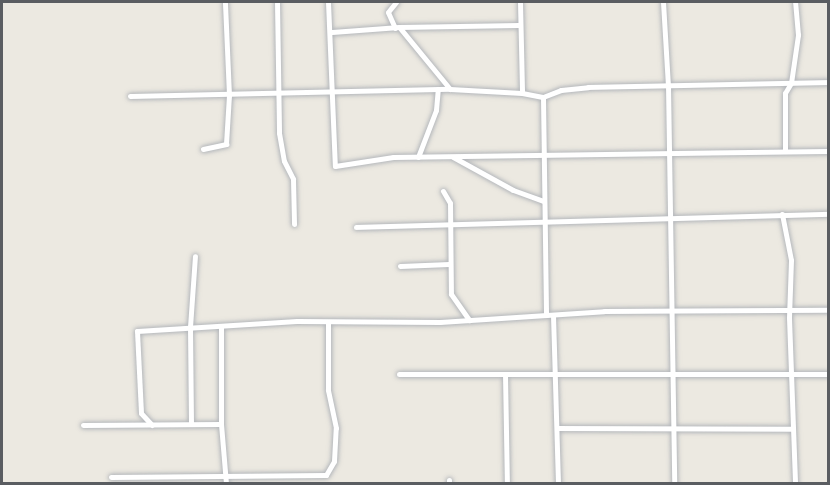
<!DOCTYPE html>
<html>
<head>
<meta charset="utf-8">
<style>
  body { margin:0 }
  #map { position:relative; width:830px; height:485px; overflow:hidden; background:#ece9e1; font-family:"Sofia Sans Condensed",sans-serif }
  div>[style] { position:absolute }
  .roads { filter:drop-shadow(0 0 2px #b4b7bb) drop-shadow(0 0 2px #b4b7bb) }
  .minor>* { height:5px; margin:-2.5px; padding:0 2.5px; transform-origin:2.5px; border-radius:2.5px; background:#fff }
  span { translate:-50% -50%; white-space:nowrap; text-align:center; line-height:1.15; -webkit-text-stroke:4.5px #fff; paint-order:stroke }
  .frame { position:absolute; inset:0; border:3px solid #5a5d61; pointer-events:none }
</style>
</head>
<body>
<div id="map">
  <div class="roads">
    <div class="minor">
      <div style="left:277px;top:2px;width:131px;rotate:89.1deg"></div>
      <div style="left:279px;top:133px;width:28px;rotate:80deg"></div>
      <div style="left:284px;top:161px;width:20px;rotate:63deg"></div>
      <div style="left:293px;top:179px;width:45px;rotate:88.7deg"></div>
      <div style="left:328px;top:2px;width:164px;rotate:87.6deg"></div>
      <div style="left:335px;top:166px;width:59px;rotate:-8.8deg"></div>
      <div style="left:393px;top:157px;width:435px;rotate:-0.8deg"></div>
      <div style="left:520px;top:2px;width:91px;rotate:88.7deg"></div>
      <div style="left:522px;top:93px;width:21px;rotate:11deg"></div>
      <div style="left:543px;top:97px;width:19px;rotate:-21deg"></div>
      <div style="left:561px;top:90px;width:27px;rotate:-6deg"></div>
      <div style="left:588px;top:87px;width:240px;rotate:-1.2deg"></div>
      <div style="left:663px;top:2px;width:83px;rotate:86.6deg"></div>
      <div style="left:668px;top:85px;width:399px;rotate:89.1deg"></div>
      <div style="left:395px;top:28px;width:17px;rotate:-114deg"></div>
      <div style="left:388px;top:12px;width:13px;rotate:-51deg"></div>
      <div style="left:332px;top:32px;width:67px;rotate:-4.3deg"></div>
      <div style="left:450px;top:89px;width:80px;rotate:-129.4deg"></div>
      <div style="left:399px;top:27px;width:120px;rotate:-1deg"></div>
      <div style="left:130px;top:96px;width:320px;rotate:-1.3deg"></div>
      <div style="left:450px;top:89px;width:72px;rotate:3.2deg"></div>
      <div style="left:543px;top:97px;width:218px;rotate:89.2deg"></div>
      <div style="left:203px;top:149px;width:24px;rotate:-12deg"></div>
      <div style="left:226px;top:144px;width:49px;rotate:-86.5deg"></div>
      <div style="left:229px;top:95px;width:93px;rotate:-92.5deg"></div>
      <div style="left:785px;top:151px;width:58px;rotate:-90deg"></div>
      <div style="left:785px;top:93px;width:12px;rotate:-59deg"></div>
      <div style="left:791px;top:83px;width:49px;rotate:-81.7deg"></div>
      <div style="left:798px;top:35px;width:33px;rotate:-95deg"></div>
      <div style="left:418px;top:157px;width:50px;rotate:-69deg"></div>
      <div style="left:436px;top:110px;width:21px;rotate:-85deg"></div>
      <div style="left:453px;top:157px;width:68px;rotate:28.8deg"></div>
      <div style="left:513px;top:190px;width:32px;rotate:20deg"></div>
      <div style="left:443px;top:191px;width:14px;rotate:60deg"></div>
      <div style="left:450px;top:203px;width:91px;rotate:89.4deg"></div>
      <div style="left:451px;top:294px;width:32px;rotate:55deg"></div>
      <div style="left:782px;top:214px;width:47px;rotate:78.9deg"></div>
      <div style="left:791px;top:260px;width:58px;rotate:92deg"></div>
      <div style="left:789px;top:318px;width:166px;rotate:87.9deg"></div>
      <div style="left:356px;top:227px;width:472px;rotate:-1.6deg"></div>
      <div style="left:400px;top:266px;width:49px;rotate:-2.3deg"></div>
      <div style="left:553px;top:315px;width:169px;rotate:88.3deg"></div>
      <div style="left:221px;top:327px;width:97px;rotate:90deg"></div>
      <div style="left:221px;top:424px;width:60px;rotate:85.2deg"></div>
      <div style="left:399px;top:374px;width:429px"></div>
      <div style="left:505px;top:374px;width:110px;rotate:89deg"></div>
      <div style="left:191px;top:423px;width:96px;rotate:-90.6deg"></div>
      <div style="left:190px;top:327px;width:71px;rotate:-86deg"></div>
      <div style="left:83px;top:425px;width:138px;rotate:-0.4deg"></div>
      <div style="left:152px;top:425px;width:16px;rotate:-133deg"></div>
      <div style="left:141px;top:413px;width:82px;rotate:-92.8deg"></div>
      <div style="left:137px;top:331px;width:160px;rotate:-3.6deg"></div>
      <div style="left:297px;top:321px;width:143px;rotate:0.4deg"></div>
      <div style="left:440px;top:322px;width:164px;rotate:-3.8deg"></div>
      <div style="left:604px;top:311px;width:224px;rotate:-0.3deg"></div>
      <div style="left:557px;top:428px;width:235px;rotate:0.2deg"></div>
      <div style="left:111px;top:477px;width:215px;rotate:-0.5deg"></div>
      <div style="left:326px;top:475px;width:16px;rotate:-60deg"></div>
      <div style="left:334px;top:461px;width:33px;rotate:-87deg"></div>
      <div style="left:336px;top:428px;width:39px;rotate:-102deg"></div>
      <div style="left:328px;top:390px;width:68px;rotate:-90deg"></div>
      <div style="left:449px;top:484px;width:4px;rotate:-90deg"></div>
    </div>
  </div>
  <div class="frame"></div>
</div>
</body>
</html>
